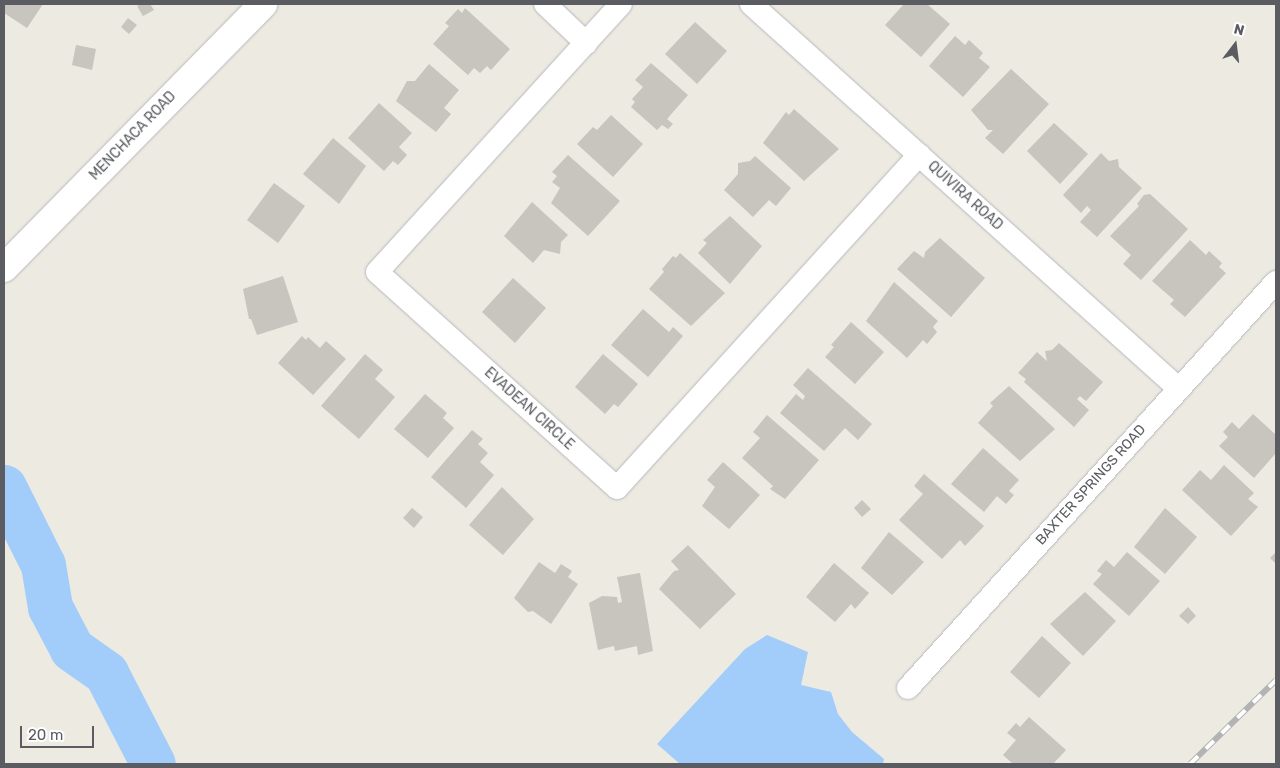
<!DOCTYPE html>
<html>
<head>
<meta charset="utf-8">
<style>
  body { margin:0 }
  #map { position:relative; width:1280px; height:768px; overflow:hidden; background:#eceae1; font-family:Rubik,sans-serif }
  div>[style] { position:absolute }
  .water>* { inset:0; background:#a2cdfb }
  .river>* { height:45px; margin:-22.5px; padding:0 22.5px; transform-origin:22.5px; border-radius:22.5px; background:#a2cdfb }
  .building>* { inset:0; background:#c8c4be }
  .roads { filter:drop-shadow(0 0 1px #b7b8bd) drop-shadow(0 0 1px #b7b8bd) }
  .street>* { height:22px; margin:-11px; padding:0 11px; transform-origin:11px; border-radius:11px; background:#fff }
  .secondary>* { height:28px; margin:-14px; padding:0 14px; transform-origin:14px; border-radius:14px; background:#fff }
  .rail>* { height:5.5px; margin-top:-2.75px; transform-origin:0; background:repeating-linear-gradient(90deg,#fff 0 11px,#b2b3b3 0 22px); box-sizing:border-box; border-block:1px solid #b2b3b3 }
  span { translate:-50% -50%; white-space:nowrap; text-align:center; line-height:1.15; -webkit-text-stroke:5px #fff; paint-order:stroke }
  .street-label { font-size:14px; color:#5a5c61 }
  .frame { position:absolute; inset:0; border:5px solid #5a5c61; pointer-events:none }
  .north { position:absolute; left:1210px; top:20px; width:50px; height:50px; -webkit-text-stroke:4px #fff; paint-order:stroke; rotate:15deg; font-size:14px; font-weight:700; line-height:20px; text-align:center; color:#5a5c61 }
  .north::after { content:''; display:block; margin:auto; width:18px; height:22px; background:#5a5c61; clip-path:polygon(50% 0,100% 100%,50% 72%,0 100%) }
  .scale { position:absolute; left:20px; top:726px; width:74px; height:22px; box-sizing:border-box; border:2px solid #5a5c61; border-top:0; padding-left:6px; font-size:15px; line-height:18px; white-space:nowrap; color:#5a5c61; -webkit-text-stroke:4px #fff; paint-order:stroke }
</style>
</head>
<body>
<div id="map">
  <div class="water">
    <div style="clip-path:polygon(767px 635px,808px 652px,801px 685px,831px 692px,838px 714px,852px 732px,884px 759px,883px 764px,680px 764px,657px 744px,745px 649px)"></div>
  </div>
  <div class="river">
    <div style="left:4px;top:487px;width:87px;rotate:63.4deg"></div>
    <div style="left:43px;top:565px;width:43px;rotate:80.5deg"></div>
    <div style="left:50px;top:607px;width:47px;rotate:62.4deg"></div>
    <div style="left:72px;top:649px;width:42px;rotate:35.2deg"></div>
    <div style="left:106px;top:673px;width:102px;rotate:62.7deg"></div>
  </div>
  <div class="building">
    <div style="clip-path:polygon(4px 4px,43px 4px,27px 28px,4px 13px)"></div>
    <div style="clip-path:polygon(141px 4px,150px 4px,154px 10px,143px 16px,137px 6px)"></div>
    <div style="clip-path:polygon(904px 4px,927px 4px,950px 24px,921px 57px,885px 25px)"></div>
    <div style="clip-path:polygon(465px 8px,510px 49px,491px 70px,487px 66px,480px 73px,474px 68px,468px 75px,433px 44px,449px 26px,445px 23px,458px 9px,462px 13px)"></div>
    <div style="clip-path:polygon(128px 18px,137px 25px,129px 34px,121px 27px)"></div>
    <div style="clip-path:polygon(695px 22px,727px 51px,697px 84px,665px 54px)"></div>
    <div style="clip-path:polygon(955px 36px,965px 45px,969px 40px,983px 53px,979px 58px,990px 67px,963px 97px,929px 66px)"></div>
    <div style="clip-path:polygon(76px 45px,96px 49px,92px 70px,72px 65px)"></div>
    <div style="clip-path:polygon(651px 63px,688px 95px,667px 119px,673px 124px,668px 129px,662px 125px,657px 130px,631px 107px,635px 102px,632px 99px,643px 87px,635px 80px)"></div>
    <div style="clip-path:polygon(429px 64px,459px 90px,444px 108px,451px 114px,436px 132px,396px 101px,407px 81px,415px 81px)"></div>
    <div style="clip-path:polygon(1011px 69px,1049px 104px,1003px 154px,985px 138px,993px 130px,988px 130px,971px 110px)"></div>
    <div style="clip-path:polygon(379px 103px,412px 133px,399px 147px,407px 155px,398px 165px,393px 161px,384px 171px,348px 138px)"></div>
    <div style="clip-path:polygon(794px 109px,839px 149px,804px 181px,763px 143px,786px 112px,789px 115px)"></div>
    <div style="clip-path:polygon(611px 115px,643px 144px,613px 177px,577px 144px,593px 127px,597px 130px)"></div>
    <div style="clip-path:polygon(1054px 123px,1088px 154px,1060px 184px,1027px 151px)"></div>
    <div style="clip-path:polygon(333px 138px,366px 166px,339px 204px,303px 174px)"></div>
    <div style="clip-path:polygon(1101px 153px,1109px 161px,1118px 159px,1119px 167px,1142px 188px,1097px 237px,1080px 222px,1091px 210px,1087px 206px,1081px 213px,1063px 195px)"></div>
    <div style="clip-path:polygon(568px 155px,620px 201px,588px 236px,551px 203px,560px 188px,552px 182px,557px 176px,552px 172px)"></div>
    <div style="clip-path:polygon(755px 156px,791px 188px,776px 206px,769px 200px,753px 217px,724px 190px,738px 174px,738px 163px,750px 161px)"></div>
    <div style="clip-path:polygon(274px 183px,305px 206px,278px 243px,247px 220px)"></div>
    <div style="clip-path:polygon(1150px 194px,1188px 229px,1141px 280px,1123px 264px,1131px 255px,1110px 236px,1139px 206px,1137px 204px,1144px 195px)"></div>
    <div style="clip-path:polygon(532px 202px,568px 235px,561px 242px,560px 254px,544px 250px,533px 263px,504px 236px)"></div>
    <div style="clip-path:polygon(730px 216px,762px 246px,730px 284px,698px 253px,707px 243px,703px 240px)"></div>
    <div style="clip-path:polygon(940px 238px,985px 278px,951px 317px,897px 269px,914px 251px,924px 258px,925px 252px)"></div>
    <div style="clip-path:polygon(1190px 240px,1206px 255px,1209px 251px,1222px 263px,1219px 267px,1226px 273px,1185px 317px,1170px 304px,1174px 300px,1152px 281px)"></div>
    <div style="clip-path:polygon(680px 253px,725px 293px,691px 326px,649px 289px,664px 272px,662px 269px,673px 256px,676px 258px)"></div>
    <div style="clip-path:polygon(283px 276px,298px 322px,257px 335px,251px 319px,249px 319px,243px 289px)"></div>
    <div style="clip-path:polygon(513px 278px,546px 308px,515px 343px,482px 312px)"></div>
    <div style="clip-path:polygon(894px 282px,938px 321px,933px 327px,937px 332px,927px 344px,923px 340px,907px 358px,866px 321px)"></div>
    <div style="clip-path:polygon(643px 309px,669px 332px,673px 327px,683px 336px,648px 377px,611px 345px)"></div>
    <div style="clip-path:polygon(851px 322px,884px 352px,855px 384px,825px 357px,834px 347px,831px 345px)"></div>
    <div style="clip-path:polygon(302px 336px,306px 340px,308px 337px,320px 348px,326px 341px,346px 359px,313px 395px,278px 363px)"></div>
    <div style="clip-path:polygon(1059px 343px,1103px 382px,1086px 401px,1080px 396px,1077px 399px,1089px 410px,1074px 427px,1024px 382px,1026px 379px,1018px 373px,1037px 352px,1047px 361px,1045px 351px,1052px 350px)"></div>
    <div style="clip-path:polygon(365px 354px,383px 370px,375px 379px,395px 397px,359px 439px,321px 406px)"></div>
    <div style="clip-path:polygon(603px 354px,638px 384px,618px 407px,614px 404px,605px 414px,575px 387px)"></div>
    <div style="clip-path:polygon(808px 368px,872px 424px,858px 440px,845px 428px,824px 451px,780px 413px,796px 394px,803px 400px,805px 396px,793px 385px)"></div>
    <div style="clip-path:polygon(1009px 386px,1055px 429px,1020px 461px,978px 423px,993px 406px,990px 403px)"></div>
    <div style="clip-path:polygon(425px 394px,447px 413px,443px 418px,454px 428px,428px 458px,394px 429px)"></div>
    <div style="clip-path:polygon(1253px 414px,1276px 435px,1276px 453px,1254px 478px,1219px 446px,1228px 437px,1223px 432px,1232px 422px,1239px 429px)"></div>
    <div style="clip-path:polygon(767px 415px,819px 460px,785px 499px,770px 489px,773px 486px,742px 458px,760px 438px,753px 432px)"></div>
    <div style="clip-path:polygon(472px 430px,483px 439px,478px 444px,488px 453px,480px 462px,494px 475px,466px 508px,431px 477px)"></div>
    <div style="clip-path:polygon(983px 448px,1019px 480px,1009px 491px,1014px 495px,1006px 504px,997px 496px,984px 512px,951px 484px)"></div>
    <div style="clip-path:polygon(723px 462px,760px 495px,729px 529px,702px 506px,715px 487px,707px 480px)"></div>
    <div style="clip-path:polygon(1224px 465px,1254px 493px,1248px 499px,1258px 507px,1231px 536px,1182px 490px,1200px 470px,1211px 480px)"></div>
    <div style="clip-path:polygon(924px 474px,984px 526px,965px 546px,960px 540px,942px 559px,899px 520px,923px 494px,914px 486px)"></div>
    <div style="clip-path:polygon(502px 487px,534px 519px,503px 555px,469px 525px)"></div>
    <div style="clip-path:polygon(862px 500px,871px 509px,862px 517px,854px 508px)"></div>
    <div style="clip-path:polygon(412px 508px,423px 517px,414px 528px,403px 518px)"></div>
    <div style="clip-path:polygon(1165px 508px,1197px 537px,1165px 574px,1134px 547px)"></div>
    <div style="clip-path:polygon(889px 532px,924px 562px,892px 595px,861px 568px)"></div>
    <div style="clip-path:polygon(688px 545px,736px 594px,700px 629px,659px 589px,674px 571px,679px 570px,671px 561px)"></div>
    <div style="clip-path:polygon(1127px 552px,1160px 581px,1129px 616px,1093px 584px,1102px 574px,1097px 571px,1106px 560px,1114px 567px)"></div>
    <div style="clip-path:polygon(1276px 552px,1276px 564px,1270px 558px)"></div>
    <div style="clip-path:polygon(539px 562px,555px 573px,561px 564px,572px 571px,568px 577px,578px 584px,551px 624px,533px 611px,528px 612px,514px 598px)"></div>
    <div style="clip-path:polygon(834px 563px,869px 593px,855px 609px,851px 604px,835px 622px,806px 597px)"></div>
    <div style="clip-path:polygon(640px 573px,653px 651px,638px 655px,637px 646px,615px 651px,614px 646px,598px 650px,589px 603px,602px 596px,617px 597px,618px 603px,622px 602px,617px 577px)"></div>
    <div style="clip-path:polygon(1085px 592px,1116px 621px,1083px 656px,1050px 624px)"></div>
    <div style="clip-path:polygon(1188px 607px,1196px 616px,1188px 624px,1179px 616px)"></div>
    <div style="clip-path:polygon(1042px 636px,1071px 663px,1039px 698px,1010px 672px)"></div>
    <div style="clip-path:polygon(1029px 717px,1066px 750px,1053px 764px,1013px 764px,1003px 755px,1016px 740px,1007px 733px,1016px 723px,1020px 727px)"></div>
  </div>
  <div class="roads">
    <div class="street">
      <div style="left:545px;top:4px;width:57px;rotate:43.6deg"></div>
      <div style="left:621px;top:4px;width:362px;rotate:132.3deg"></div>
      <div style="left:377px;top:272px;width:323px;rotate:42deg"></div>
      <div style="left:617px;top:488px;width:450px;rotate:-47.8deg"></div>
      <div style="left:751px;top:4px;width:576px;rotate:41.97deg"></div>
      <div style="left:908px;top:688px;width:548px;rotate:-47.81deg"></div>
    </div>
    <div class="secondary">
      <div style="left:4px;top:268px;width:370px;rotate:-45.5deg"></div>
    </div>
  </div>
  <div class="rail">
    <div style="left:1190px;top:764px;width:120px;rotate:-44.3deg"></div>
  </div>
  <div class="street-label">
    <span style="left:133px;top:136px;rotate:-46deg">MENCHACA ROAD</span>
    <span style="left:965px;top:196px;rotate:42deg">QUIVIRA ROAD</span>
    <span style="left:529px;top:409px;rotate:42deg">EVADEAN CIRCLE</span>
    <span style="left:1091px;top:485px;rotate:-48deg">BAXTER SPRINGS ROAD</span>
  </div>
  <div class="frame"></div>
  <div class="north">N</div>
  <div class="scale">20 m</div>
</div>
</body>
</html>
